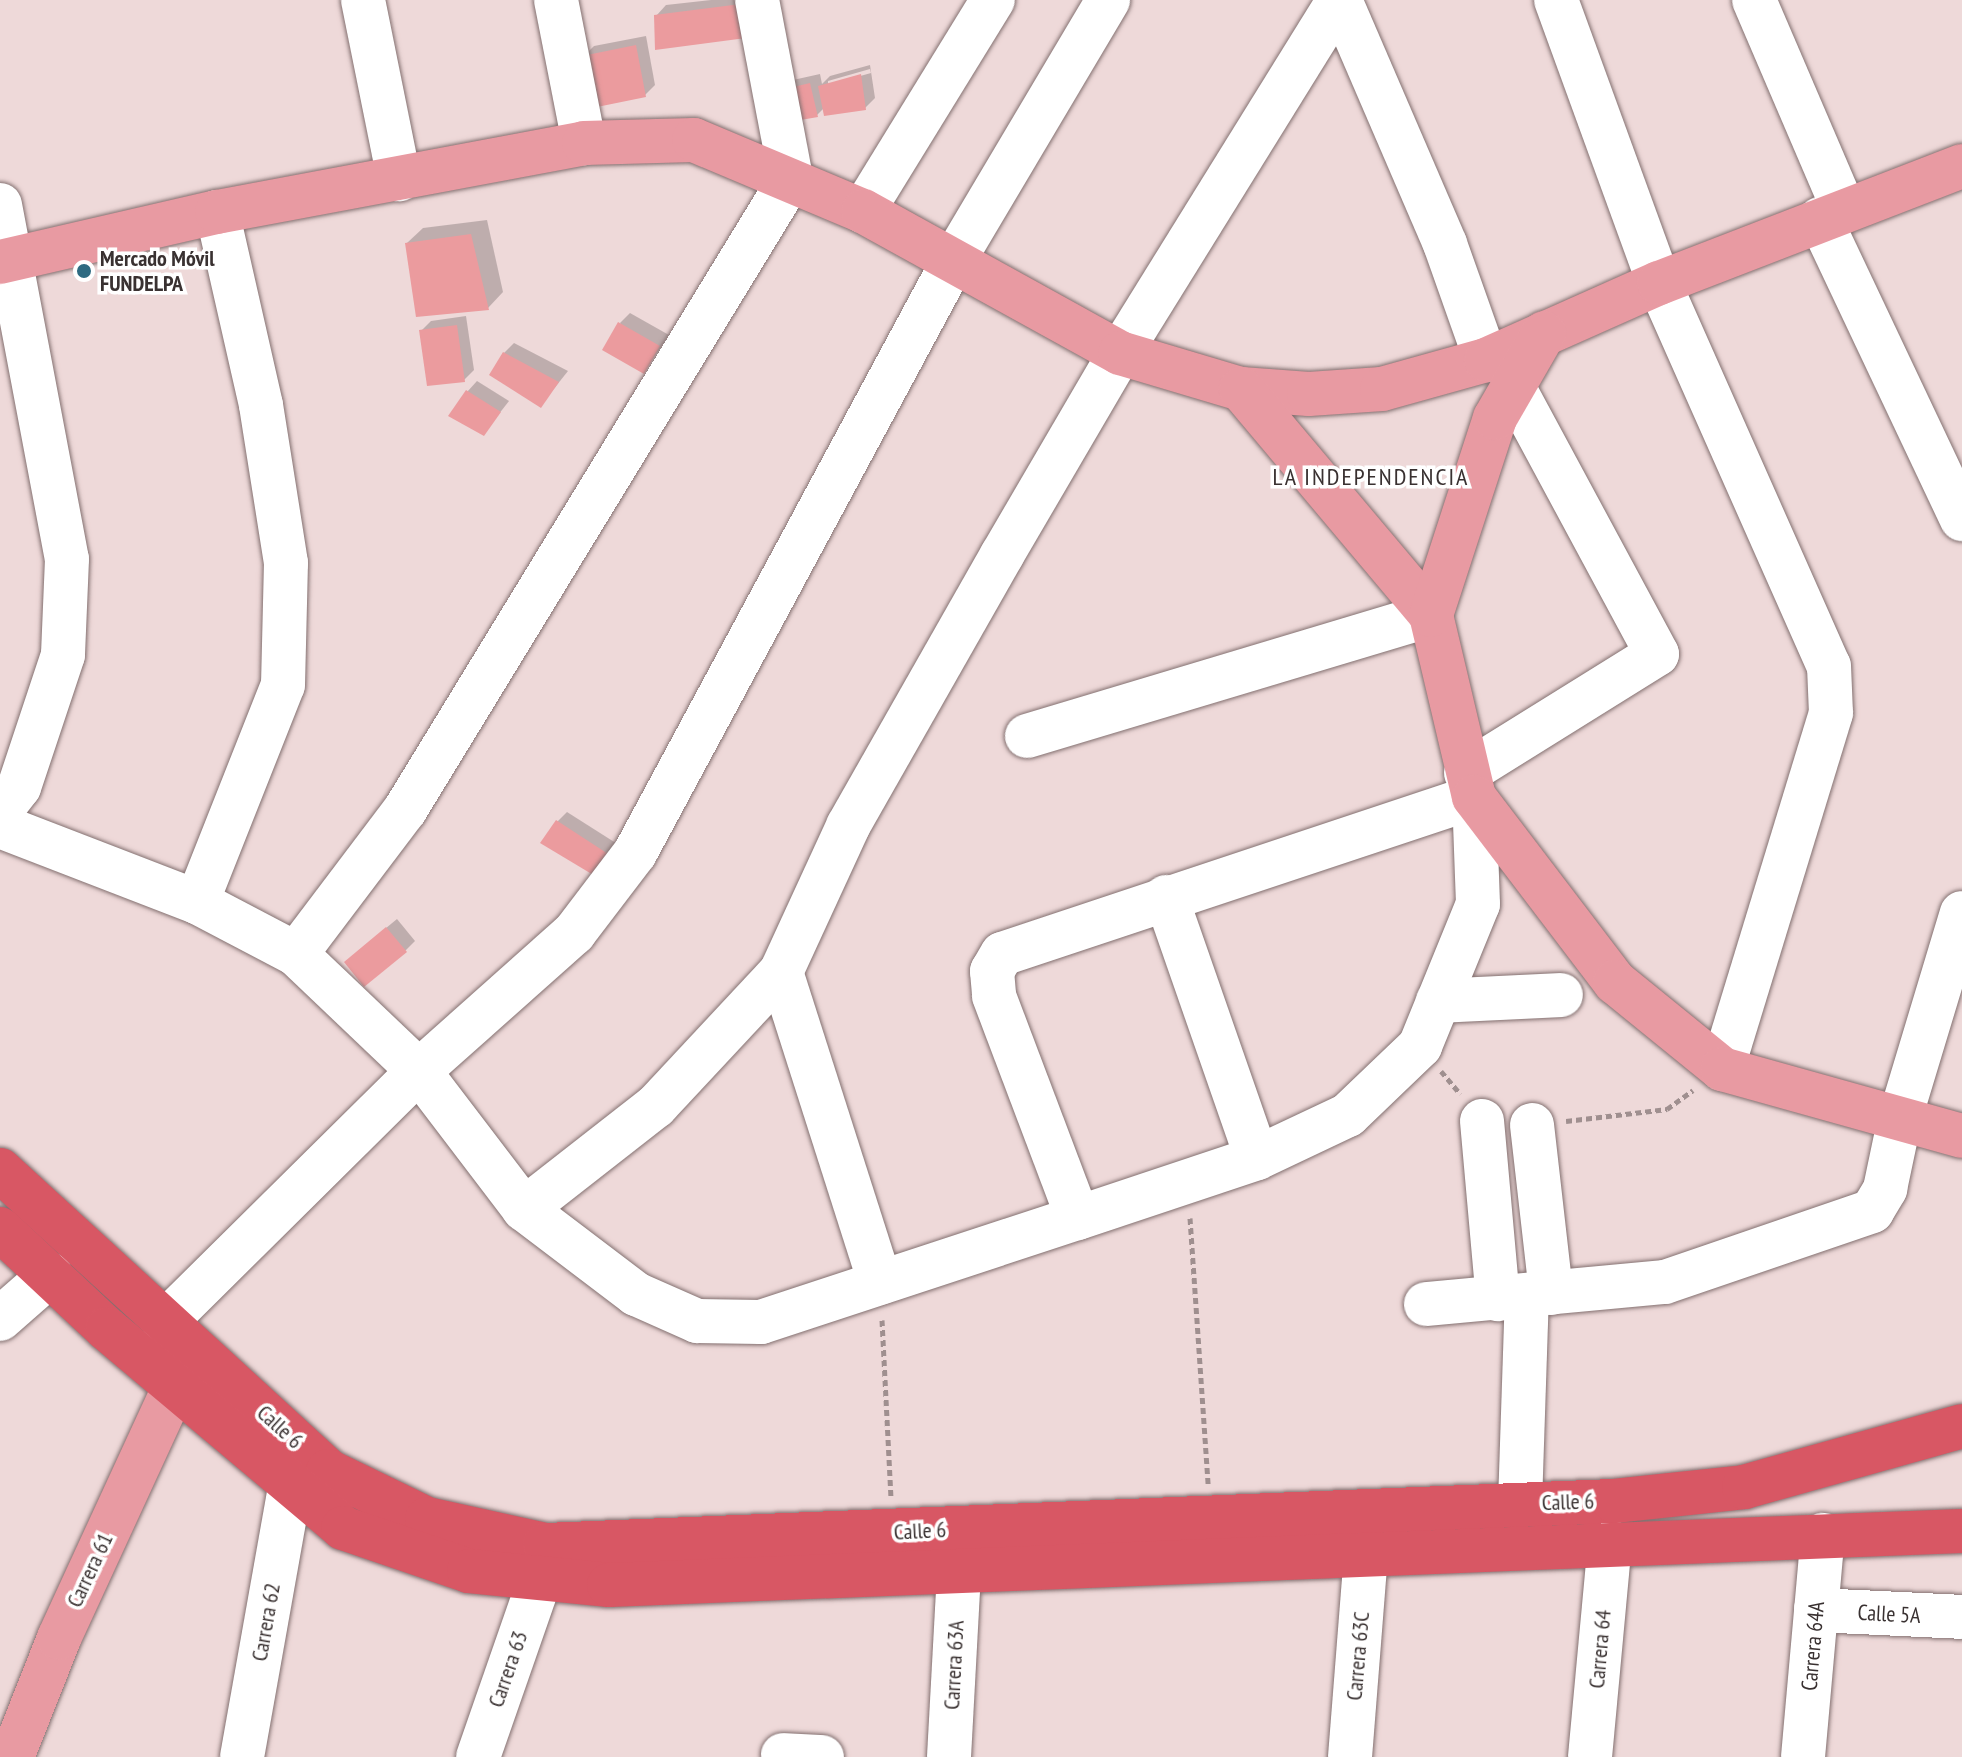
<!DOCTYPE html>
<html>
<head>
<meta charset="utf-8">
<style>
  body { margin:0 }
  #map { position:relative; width:1962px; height:1757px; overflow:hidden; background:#eed9d9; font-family:"PT Sans Narrow",sans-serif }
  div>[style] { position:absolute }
  .shadow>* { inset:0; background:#0003 }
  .building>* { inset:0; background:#eb9b9e }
  .path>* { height:5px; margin-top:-2.5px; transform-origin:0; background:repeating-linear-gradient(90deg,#9f8f8f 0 6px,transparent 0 10px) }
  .roads { filter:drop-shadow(0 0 2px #837070) drop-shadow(0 0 2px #837070) }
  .minor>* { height:44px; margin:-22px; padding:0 22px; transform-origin:22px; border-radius:22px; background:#fff }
  .major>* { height:44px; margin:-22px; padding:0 22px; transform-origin:22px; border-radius:22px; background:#e89aa2 }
  .highway>* { height:44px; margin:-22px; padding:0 22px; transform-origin:22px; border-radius:22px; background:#d85764 }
  .dots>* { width:22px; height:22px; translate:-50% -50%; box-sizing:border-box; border:4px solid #fff; border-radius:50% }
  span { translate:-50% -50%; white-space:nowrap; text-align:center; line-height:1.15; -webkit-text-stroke:7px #fff; paint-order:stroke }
  .poi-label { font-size:22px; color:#393131; font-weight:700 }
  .left { translate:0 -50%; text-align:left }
  .street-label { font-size:22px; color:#393131 }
  .neighbourhood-label { font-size:24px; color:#393131; letter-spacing:2px }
</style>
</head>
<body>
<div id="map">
  <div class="shadow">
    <div style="clip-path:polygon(711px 0,751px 0,745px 36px,656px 16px,666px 5px)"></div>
    <div style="clip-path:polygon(646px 36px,655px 85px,645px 95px,584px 56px,594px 46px)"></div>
    <div style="clip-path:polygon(evenodd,870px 65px,875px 98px,865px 108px,824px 108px,817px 115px,791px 120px,793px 80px,820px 74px,822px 84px,830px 76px,870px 65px,870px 69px,871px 73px,828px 85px,828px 81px,870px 69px)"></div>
    <div style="clip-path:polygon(487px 220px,503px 292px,488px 308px,407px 243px,423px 228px)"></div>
    <div style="clip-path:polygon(630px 313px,669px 335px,644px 372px,620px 323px)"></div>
    <div style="clip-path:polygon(466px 316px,474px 370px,464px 380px,421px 331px,431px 321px)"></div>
    <div style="clip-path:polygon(514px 343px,568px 371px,541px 405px,504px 353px)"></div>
    <div style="clip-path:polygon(477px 381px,509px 401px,484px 433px,467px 392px)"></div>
    <div style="clip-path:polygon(567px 812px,630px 852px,604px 879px,557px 822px)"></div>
    <div style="clip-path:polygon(397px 919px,415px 941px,405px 951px,357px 952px)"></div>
  </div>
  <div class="building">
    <div style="clip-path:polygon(741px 4px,746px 38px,655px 50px,654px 15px)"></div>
    <div style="clip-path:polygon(636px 45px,646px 97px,592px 108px,582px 56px)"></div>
    <div style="clip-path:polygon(861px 74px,866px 110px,824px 116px,818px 86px)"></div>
    <div style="clip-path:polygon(810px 83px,818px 117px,789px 122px,781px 90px)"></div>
    <div style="clip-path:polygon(471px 234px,489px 310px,416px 317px,405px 243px)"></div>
    <div style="clip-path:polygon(618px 322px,660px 346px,644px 374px,602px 350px)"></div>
    <div style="clip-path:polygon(457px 325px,465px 382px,427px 386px,419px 330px)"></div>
    <div style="clip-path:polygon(503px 352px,559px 382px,541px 408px,489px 375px)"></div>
    <div style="clip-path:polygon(466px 390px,501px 412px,484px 436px,448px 416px)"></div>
    <div style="clip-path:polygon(556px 820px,622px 863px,605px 882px,540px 843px)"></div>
    <div style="clip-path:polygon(386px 927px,407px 952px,364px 987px,344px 962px)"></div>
  </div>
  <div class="path">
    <div style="left:1441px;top:1071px;width:30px;rotate:50deg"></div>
    <div style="left:1566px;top:1121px;width:102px;rotate:-6.8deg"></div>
    <div style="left:1667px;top:1109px;width:32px;rotate:-36deg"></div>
    <div style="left:1190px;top:1218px;width:267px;rotate:86.1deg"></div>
    <div style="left:882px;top:1320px;width:178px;rotate:87.1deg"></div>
  </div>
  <div class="roads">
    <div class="minor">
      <div style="left:363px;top:0;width:183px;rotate:78.6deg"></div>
      <div style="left:556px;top:0;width:146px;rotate:78.9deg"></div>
      <div style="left:1340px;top:0;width:266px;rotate:66.7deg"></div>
      <div style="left:1445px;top:244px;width:123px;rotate:70.5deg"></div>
      <div style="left:1556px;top:0;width:301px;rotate:70deg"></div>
      <div style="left:1659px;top:283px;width:419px;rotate:66.1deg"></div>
      <div style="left:1829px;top:666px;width:47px;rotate:87.6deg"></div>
      <div style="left:1831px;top:713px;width:372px;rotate:107deg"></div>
      <div style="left:1754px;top:0;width:228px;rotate:66.8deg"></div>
      <div style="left:0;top:205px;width:360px;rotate:79.3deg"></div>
      <div style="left:67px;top:559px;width:96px;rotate:92.4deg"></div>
      <div style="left:63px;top:655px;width:139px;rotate:108.4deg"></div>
      <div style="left:19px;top:787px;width:31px;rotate:128deg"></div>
      <div style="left:863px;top:211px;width:248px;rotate:-58.4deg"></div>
      <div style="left:1820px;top:219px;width:332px;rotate:64.7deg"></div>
      <div style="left:1027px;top:736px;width:422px;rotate:-16.7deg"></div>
      <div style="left:1466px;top:773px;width:225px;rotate:-31.9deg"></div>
      <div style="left:1657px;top:654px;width:303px;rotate:-118.3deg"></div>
      <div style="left:0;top:826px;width:211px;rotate:21.1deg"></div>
      <div style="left:197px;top:902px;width:112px;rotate:27.7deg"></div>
      <div style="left:296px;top:954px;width:170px;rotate:43.6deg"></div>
      <div style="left:419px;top:1071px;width:173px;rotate:52.7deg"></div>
      <div style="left:524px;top:1209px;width:141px;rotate:37.2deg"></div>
      <div style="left:636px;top:1294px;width:67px;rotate:23.9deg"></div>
      <div style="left:697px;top:1321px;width:64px;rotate:0.9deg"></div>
      <div style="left:761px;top:1322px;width:334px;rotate:-18.2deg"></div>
      <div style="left:1078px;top:1218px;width:189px;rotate:-18.5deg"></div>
      <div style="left:1257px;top:1158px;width:101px;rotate:-25.3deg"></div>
      <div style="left:1348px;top:1115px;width:100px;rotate:-43.8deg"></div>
      <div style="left:1420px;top:1046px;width:153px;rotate:-67.8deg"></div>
      <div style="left:1478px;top:904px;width:107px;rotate:-92.1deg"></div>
      <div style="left:1474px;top:797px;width:497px;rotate:161.6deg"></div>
      <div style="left:1002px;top:954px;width:20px;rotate:120deg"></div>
      <div style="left:992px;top:971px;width:25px;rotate:85deg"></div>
      <div style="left:994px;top:996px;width:237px;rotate:69.3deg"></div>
      <div style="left:1166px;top:897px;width:276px;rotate:70.8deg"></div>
      <div style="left:197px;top:902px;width:233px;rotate:-68.4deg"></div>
      <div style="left:283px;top:685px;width:122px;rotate:-88.6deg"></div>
      <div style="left:286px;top:563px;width:160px;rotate:-99deg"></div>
      <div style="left:261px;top:405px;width:198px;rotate:-102.8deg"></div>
      <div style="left:296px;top:954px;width:181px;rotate:-52.9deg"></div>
      <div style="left:405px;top:810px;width:741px;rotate:-58.59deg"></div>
      <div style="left:791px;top:178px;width:181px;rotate:-100.8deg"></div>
      <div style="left:781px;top:972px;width:326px;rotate:72.3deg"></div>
      <div style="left:1438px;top:1001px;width:123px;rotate:-2.8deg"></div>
      <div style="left:1482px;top:1121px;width:179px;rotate:84.9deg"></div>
      <div style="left:1532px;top:1125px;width:169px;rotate:83.5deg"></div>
      <div style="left:524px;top:1209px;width:167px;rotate:-38deg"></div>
      <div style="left:656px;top:1106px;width:183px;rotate:-47deg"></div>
      <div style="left:781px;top:972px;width:161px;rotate:-65.3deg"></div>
      <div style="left:848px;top:826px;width:312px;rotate:-60.4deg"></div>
      <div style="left:1002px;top:555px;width:234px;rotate:-59.7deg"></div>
      <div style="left:1120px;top:353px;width:415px;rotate:-58.2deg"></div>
      <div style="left:1426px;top:1304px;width:240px;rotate:-5.3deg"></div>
      <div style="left:1665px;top:1282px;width:219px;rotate:-18.9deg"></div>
      <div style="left:1872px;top:1211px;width:26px;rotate:-59deg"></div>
      <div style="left:1885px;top:1189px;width:73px;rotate:-78.1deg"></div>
      <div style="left:1900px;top:1118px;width:214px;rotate:-73.2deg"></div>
      <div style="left:0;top:1319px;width:67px;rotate:-41.3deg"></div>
      <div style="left:164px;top:1323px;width:359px;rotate:-44.7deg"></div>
      <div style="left:419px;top:1071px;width:208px;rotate:-41.7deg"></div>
      <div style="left:574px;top:933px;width:101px;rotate:-52.7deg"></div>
      <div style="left:635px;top:853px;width:676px;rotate:-61.73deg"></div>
      <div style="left:955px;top:258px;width:300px;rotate:-59.3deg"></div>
      <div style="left:1520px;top:1504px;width:207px;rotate:-88.1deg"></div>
      <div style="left:1816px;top:1610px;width:146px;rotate:2.7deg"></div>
      <div style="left:783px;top:1755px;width:39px;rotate:3deg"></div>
      <div style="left:242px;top:1757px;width:274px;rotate:-79.9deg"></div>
      <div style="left:478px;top:1757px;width:185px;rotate:-70.8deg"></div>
      <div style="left:949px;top:1757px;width:184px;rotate:-86.9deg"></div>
      <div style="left:1350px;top:1757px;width:203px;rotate:-85.5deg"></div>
      <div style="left:1590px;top:1757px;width:216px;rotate:-84.7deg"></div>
      <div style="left:1803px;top:1757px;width:223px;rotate:-84.9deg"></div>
    </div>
    <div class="major">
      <div style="left:0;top:262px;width:223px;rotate:-13deg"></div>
      <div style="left:217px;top:212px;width:373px;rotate:-10.6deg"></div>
      <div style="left:584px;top:143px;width:110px;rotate:-1.6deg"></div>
      <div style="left:694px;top:140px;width:183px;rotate:22.8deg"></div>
      <div style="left:863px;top:211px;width:294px;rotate:28.9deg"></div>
      <div style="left:1120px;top:353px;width:126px;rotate:16.6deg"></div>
      <div style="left:1241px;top:389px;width:68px;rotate:4.2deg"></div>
      <div style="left:1309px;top:394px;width:73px;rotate:-3.9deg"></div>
      <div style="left:1382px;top:389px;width:108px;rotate:-15.6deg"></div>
      <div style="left:1486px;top:360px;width:189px;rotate:-24deg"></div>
      <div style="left:1659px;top:283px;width:325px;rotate:-21.1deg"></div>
      <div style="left:1241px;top:389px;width:295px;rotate:49.9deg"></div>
      <div style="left:1431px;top:615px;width:187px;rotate:76.7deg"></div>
      <div style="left:1474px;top:797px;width:233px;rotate:52.7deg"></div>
      <div style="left:1615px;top:982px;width:138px;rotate:39.1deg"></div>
      <div style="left:1722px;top:1069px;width:249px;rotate:15.6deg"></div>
      <div style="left:1431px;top:615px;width:207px;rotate:-72deg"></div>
      <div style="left:1495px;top:418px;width:98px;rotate:-60deg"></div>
      <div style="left:12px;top:1757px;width:128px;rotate:-68.4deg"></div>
      <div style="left:59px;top:1638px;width:277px;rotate:-65.3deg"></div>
    </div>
    <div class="highway">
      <div style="left:0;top:1170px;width:445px;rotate:42.5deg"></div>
      <div style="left:328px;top:1471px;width:110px;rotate:25.9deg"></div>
      <div style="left:427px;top:1519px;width:121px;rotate:12.4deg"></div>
      <div style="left:545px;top:1545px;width:1070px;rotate:-2.36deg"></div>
      <div style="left:1614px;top:1501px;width:131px;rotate:-6.1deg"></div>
      <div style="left:1744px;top:1487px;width:226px;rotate:-15.6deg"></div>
      <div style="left:0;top:1229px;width:146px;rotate:43.1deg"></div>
      <div style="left:107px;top:1329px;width:309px;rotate:40.1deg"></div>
      <div style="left:343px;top:1528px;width:133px;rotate:18.8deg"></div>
      <div style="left:469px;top:1571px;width:141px;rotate:5.7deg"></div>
      <div style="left:609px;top:1585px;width:1354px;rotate:-2.29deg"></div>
    </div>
  </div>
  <div class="dots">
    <div style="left:84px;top:271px;background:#2e6a81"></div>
  </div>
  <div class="poi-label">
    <span class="left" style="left:100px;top:271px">Mercado Móvil<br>FUNDELPA</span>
  </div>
  <div class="street-label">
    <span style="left:280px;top:1427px;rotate:42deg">Calle 6</span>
    <span style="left:1568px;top:1502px;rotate:-2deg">Calle 6</span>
    <span style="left:920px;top:1531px;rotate:-3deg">Calle 6</span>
    <span style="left:90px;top:1570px;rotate:-65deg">Carrera 61</span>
    <span style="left:1889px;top:1614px;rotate:3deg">Calle 5A</span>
    <span style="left:266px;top:1622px;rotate:-80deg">Carrera 62</span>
    <span style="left:1813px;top:1646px;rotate:-85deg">Carrera 64A</span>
    <span style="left:1600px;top:1649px;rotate:-85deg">Carrera 64</span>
    <span style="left:1358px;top:1656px;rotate:-85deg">Carrera 63C</span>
    <span style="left:954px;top:1665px;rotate:-87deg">Carrera 63A</span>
    <span style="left:508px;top:1669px;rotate:-71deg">Carrera 63</span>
  </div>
  <div class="neighbourhood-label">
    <span style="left:1371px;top:477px">LA INDEPENDENCIA</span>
  </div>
</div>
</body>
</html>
